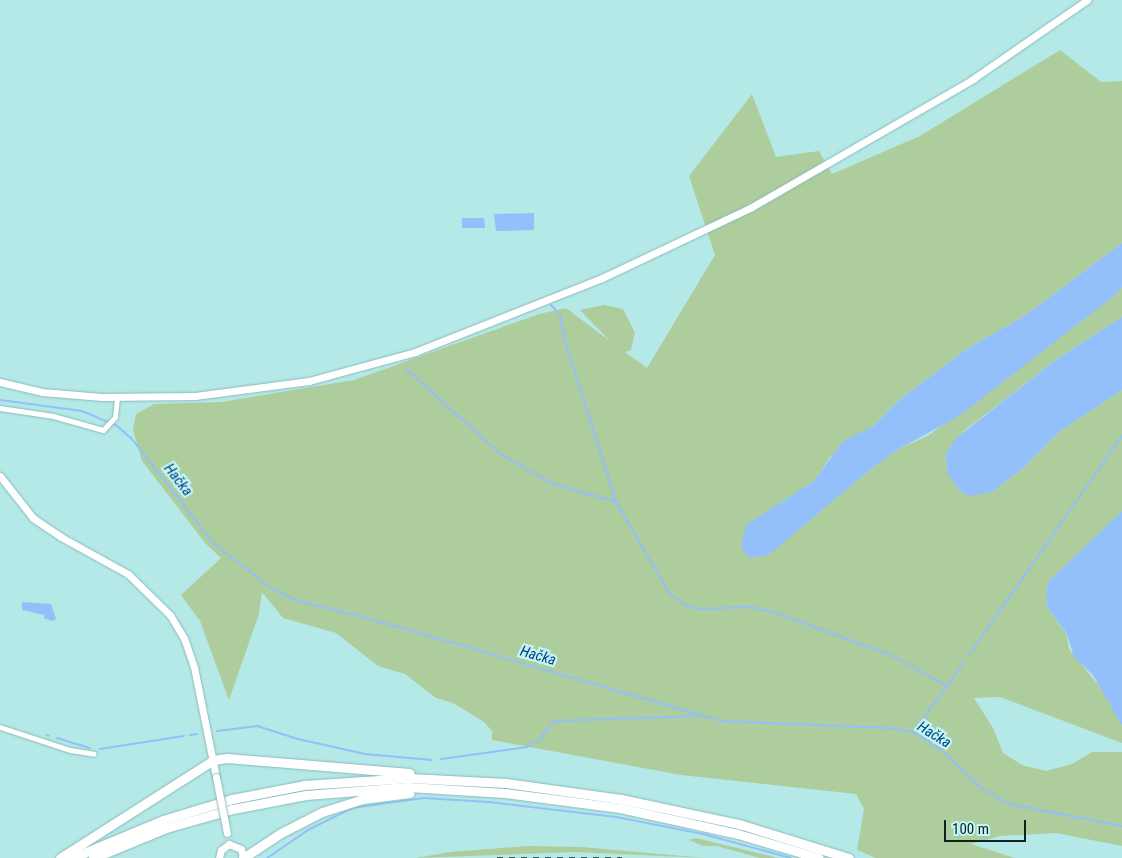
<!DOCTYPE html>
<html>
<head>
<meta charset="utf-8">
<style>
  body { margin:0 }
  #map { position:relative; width:1122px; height:858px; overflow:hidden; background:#b5e9e8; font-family:"Roboto Condensed",sans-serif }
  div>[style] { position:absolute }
  .green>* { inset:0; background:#adcd9d }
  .water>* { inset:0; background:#93bffb }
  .stream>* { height:2px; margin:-1px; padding:0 1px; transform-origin:1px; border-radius:1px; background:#93bffb }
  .roads { filter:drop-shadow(0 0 1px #88bbba) drop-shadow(0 0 1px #88bbba) }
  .street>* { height:5px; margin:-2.5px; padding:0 2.5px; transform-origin:2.5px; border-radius:2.5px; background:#fff }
  .secondary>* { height:7px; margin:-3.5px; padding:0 3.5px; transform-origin:3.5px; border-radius:3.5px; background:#fff }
  .highway>* { height:9px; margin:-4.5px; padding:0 4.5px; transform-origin:4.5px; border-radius:4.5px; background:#fff }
  .rail>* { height:2px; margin-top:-1px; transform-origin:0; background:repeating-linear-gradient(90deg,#385453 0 6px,transparent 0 12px) }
  .bridges { filter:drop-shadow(0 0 1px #88bbba) drop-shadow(0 0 1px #88bbba) }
  .secondary-bridge>* { height:7px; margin:-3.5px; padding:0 3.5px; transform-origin:3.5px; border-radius:3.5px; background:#fff }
  span { translate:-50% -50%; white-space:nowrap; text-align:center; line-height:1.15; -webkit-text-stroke:4.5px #c2f6f6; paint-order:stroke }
  .water-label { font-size:15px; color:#084282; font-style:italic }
  .scale { position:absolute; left:944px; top:820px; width:82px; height:22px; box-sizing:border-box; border:2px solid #0e2222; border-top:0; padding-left:6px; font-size:15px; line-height:18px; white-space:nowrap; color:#0e2222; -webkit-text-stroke:4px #c2f6f6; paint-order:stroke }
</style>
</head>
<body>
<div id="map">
  <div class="green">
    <div style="clip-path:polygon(1060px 50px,1101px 82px,1122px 81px,1122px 243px,1026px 315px,967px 349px,898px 401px,872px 427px,831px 456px,814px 481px,746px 525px,751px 558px,769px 554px,872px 468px,899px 449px,929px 435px,1122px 287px,1122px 317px,1053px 362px,964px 431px,946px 455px,947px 472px,992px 492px,1023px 468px,1060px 431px,1122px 390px,1122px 511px,1048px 582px,1046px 595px,1047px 607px,1067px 635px,1069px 649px,1105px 693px,1122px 726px,1122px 743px,1000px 697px,974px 698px,993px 728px,1003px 753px,1022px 765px,1046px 771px,1072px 764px,1092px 752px,1122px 752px,1122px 846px,1056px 833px,1000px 836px,971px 844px,1015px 858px,876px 858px,857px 850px,864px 809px,856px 794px,681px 775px,492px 740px,492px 731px,484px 722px,453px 703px,436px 698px,405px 674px,378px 666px,336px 633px,283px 618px,262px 592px,259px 614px,229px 700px,200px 621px,181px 595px,221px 558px,206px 544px,142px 461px,133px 430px,136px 414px,154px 404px,221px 402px,354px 380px,539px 314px,566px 308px,610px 341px,580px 310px,604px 305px,623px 309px,635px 333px,631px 350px,625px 352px,647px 368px,715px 255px,689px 176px,752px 94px,776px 157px,819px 151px,832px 174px,920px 136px)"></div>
    <div style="clip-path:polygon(696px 838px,778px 858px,760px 858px,717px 846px,703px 846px,689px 840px)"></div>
    <div style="clip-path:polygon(527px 846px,581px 847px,706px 858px,574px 852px,416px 858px,450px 852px)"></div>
  </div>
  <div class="water">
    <div style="clip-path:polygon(534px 213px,534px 230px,496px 231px,494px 214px)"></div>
    <div style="clip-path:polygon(462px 218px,484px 218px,485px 228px,462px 228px)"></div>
    <div style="clip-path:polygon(1122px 243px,1122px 287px,1115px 295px,959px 416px,899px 449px,872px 468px,770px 554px,751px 558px,744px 553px,741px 544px,746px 525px,814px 481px,842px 442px,872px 427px,898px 401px,967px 349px,1026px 315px)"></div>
    <div style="clip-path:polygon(1122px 317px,1122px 390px,1060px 431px,1023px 468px,992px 492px,968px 496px,959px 490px,947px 472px,946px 454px,954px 440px,1053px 362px)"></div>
    <div style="clip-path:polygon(1122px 511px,1122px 726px,1093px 675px,1074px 657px,1067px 634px,1047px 607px,1046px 595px,1048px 582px)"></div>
    <div style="clip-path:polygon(22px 602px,51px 604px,56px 619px,52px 621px,44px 618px,44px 615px,22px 610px)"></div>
  </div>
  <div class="stream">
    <div style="left:551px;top:305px;width:13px;rotate:48deg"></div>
    <div style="left:560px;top:315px;width:26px;rotate:79deg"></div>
    <div style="left:565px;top:341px;width:169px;rotate:72.4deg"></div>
    <div style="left:406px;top:369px;width:129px;rotate:41.9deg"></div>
    <div style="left:502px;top:455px;width:59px;rotate:29.6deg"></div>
    <div style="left:553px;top:484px;width:66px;rotate:15.9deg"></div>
    <div style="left:616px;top:502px;width:107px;rotate:59.6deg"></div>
    <div style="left:670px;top:594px;width:18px;rotate:38deg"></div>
    <div style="left:684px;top:605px;width:16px;rotate:15deg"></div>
    <div style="left:699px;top:609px;width:52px;rotate:-2.2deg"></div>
    <div style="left:751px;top:607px;width:29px;rotate:14deg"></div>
    <div style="left:779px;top:614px;width:121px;rotate:20.2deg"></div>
    <div style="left:893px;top:656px;width:62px;rotate:29.1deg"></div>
    <div style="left:947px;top:686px;width:57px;rotate:126.5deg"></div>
    <div style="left:0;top:400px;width:83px;rotate:7.6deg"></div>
    <div style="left:82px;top:411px;width:38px;rotate:23deg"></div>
    <div style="left:117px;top:426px;width:20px;rotate:41deg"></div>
    <div style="left:132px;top:439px;width:133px;rotate:52deg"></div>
    <div style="left:214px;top:544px;width:76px;rotate:37.5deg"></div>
    <div style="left:274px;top:590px;width:23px;rotate:25deg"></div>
    <div style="left:295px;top:600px;width:81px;rotate:14.2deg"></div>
    <div style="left:374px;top:620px;width:362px;rotate:16.2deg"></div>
    <div style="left:722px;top:721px;width:166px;rotate:2.4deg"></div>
    <div style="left:888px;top:728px;width:25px;rotate:9deg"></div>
    <div style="left:913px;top:732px;width:32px;rotate:32deg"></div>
    <div style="left:940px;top:749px;width:60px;rotate:43deg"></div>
    <div style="left:984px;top:790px;width:29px;rotate:29deg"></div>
    <div style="left:1009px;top:804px;width:115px;rotate:11deg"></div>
    <div style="left:969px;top:655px;width:267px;rotate:-55.1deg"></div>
    <div style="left:947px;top:686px;width:29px;rotate:-55deg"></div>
    <div style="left:217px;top:731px;width:40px;rotate:-7.1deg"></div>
    <div style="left:257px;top:726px;width:43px;rotate:17.6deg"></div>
    <div style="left:298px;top:739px;width:69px;rotate:12.6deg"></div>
    <div style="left:365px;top:754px;width:67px;rotate:5.1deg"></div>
    <div style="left:47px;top:735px;width:2px;rotate:27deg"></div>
    <div style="left:190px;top:735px;width:7px;rotate:-8deg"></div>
    <div style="left:57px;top:738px;width:34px;rotate:17deg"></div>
    <div style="left:100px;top:749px;width:85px;rotate:-8.8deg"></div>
    <div style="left:441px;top:759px;width:87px;rotate:-7.9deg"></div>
    <div style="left:527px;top:747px;width:13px;rotate:-29deg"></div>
    <div style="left:538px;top:741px;width:26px;rotate:-51deg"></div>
    <div style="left:554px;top:721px;width:145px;rotate:-2deg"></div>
    <div style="left:267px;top:858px;width:50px;rotate:-34.3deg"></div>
    <div style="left:308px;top:830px;width:49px;rotate:-26.6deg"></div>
    <div style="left:352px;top:808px;width:72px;rotate:-8deg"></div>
    <div style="left:423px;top:798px;width:67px;rotate:3.4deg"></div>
    <div style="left:490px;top:802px;width:127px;rotate:6.8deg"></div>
    <div style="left:616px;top:817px;width:89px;rotate:11.1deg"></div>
    <div style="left:703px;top:834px;width:91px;rotate:15.3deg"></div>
  </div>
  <div class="roads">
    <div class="street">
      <div style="left:0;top:408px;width:54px;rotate:8.6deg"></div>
      <div style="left:53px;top:416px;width:52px;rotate:15.6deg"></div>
      <div style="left:103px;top:430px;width:18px;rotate:-47deg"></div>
      <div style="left:115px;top:417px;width:19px;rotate:-84deg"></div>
      <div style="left:0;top:727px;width:74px;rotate:18.2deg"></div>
      <div style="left:70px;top:750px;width:24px;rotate:9deg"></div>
    </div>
    <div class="secondary">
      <div style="left:0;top:382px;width:43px;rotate:13.4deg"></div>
      <div style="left:42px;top:392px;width:60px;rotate:4.8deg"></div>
      <div style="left:102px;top:397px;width:93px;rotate:-0.6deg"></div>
      <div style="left:195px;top:396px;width:115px;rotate:-7.5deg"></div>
      <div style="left:309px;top:381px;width:110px;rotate:-15.3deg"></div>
      <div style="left:415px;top:352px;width:201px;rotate:-21.6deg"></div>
      <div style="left:602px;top:278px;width:164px;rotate:-25.3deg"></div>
      <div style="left:750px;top:208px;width:258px;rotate:-30deg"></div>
      <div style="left:973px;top:79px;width:139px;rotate:-34.7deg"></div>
      <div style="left:0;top:476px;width:53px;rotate:51.8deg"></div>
      <div style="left:33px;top:518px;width:34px;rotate:34deg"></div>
      <div style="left:61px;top:537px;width:77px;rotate:28.9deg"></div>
      <div style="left:128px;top:574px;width:59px;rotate:44.3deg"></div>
      <div style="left:170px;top:615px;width:27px;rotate:59deg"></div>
      <div style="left:184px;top:638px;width:31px;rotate:71deg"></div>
      <div style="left:194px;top:667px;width:112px;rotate:78.7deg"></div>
      <div style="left:219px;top:858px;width:8px;rotate:-76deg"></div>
      <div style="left:221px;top:850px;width:10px;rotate:-37deg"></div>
      <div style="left:229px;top:844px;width:13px;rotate:23deg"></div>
      <div style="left:241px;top:849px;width:9px;rotate:77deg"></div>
    </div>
    <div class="highway">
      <div style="left:60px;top:858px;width:182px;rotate:-32.6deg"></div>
      <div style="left:213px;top:760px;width:14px;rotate:-8deg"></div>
      <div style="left:227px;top:758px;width:183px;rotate:4.7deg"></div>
      <div style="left:72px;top:858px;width:99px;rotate:-22.7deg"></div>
      <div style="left:163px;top:820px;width:72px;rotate:-16.9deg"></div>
      <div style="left:232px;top:799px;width:73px;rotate:-11deg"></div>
      <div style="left:304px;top:785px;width:106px;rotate:-3.8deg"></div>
      <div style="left:410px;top:778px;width:96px;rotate:3deg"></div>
      <div style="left:506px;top:783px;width:116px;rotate:7.9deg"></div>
      <div style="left:621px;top:799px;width:121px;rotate:12deg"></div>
      <div style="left:739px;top:824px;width:115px;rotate:17.2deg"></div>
      <div style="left:93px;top:858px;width:79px;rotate:-22.3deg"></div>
      <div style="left:166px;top:828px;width:70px;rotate:-15.8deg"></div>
      <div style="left:233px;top:809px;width:74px;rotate:-10.9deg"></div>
      <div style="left:306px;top:795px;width:102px;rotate:-4.5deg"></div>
      <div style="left:408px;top:787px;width:97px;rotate:3.5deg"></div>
      <div style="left:505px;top:793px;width:116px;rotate:7.4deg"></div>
      <div style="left:620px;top:808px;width:121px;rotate:12.4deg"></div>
      <div style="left:738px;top:834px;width:84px;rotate:16.5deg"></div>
      <div style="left:243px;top:858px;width:45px;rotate:-33.3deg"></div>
      <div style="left:281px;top:833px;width:46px;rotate:-27.1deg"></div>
      <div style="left:322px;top:812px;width:43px;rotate:-17.6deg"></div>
      <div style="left:363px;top:799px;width:47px;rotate:-7.3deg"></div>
    </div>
  </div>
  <div class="rail">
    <div style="left:497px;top:858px;width:125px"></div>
  </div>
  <div class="bridges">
    <div class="secondary-bridge">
      <div style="left:216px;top:777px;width:57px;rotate:78.9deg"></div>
    </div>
  </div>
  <div class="water-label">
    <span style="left:178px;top:480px;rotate:52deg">Hačka</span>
    <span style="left:538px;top:656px;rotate:16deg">Hačka</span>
    <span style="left:934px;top:735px;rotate:32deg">Hačka</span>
  </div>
  <div class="scale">100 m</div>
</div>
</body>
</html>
